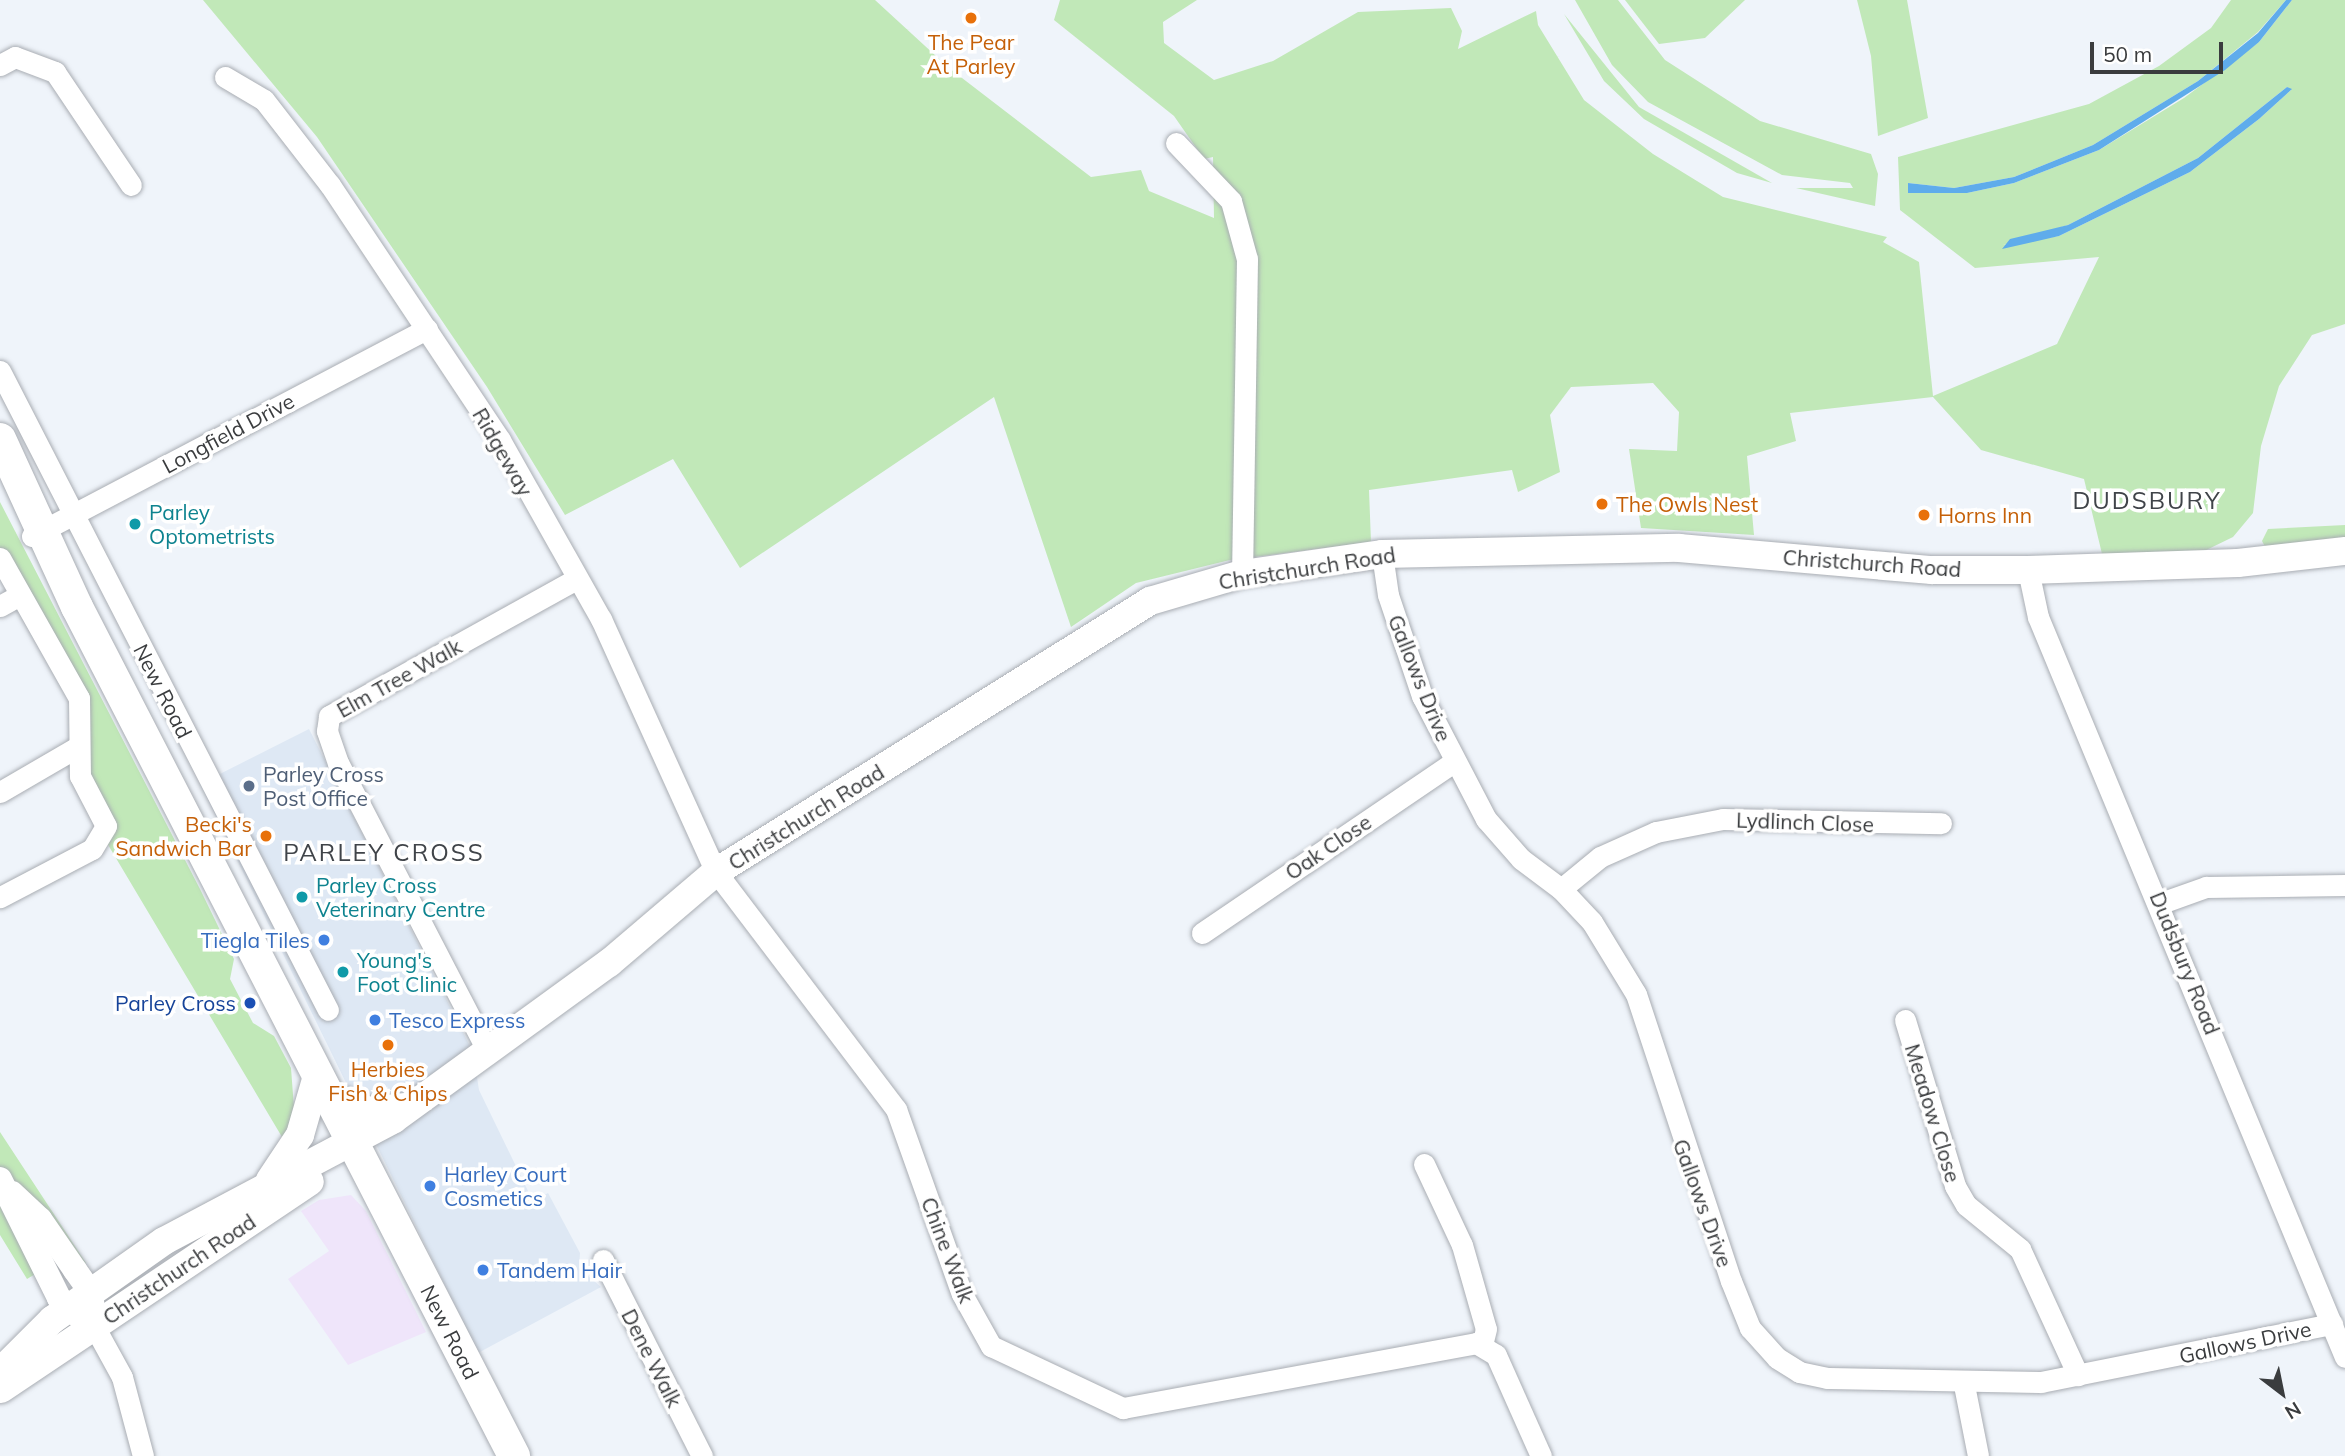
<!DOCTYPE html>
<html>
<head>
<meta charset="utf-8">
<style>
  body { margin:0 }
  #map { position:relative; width:2345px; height:1456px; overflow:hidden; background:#eff4fa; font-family:Mulish,sans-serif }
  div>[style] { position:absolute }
  .built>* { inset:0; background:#dee8f4 }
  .industrial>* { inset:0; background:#efe5fa }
  .green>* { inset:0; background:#c1e8b8 }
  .water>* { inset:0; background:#5faceb }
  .roads { filter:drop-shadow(0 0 2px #a9adb3) drop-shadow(0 0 2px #a9adb3) }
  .minor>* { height:21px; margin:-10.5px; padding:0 10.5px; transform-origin:10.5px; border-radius:10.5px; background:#fff }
  .tertiary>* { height:24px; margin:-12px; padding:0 12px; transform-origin:12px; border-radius:12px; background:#fff }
  .secondary>* { height:28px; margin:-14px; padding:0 14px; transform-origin:14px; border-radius:14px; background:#fff }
  .primary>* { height:32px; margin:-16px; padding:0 16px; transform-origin:16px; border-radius:16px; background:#fff }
  .dots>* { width:19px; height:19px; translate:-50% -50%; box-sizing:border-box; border:4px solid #fff; border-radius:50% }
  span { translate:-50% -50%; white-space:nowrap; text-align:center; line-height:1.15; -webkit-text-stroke:7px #fff; paint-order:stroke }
  .food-label { font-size:21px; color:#c56008 }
  .left { translate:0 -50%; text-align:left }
  .right { translate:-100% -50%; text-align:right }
  .street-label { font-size:21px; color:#3a3c3e }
  .culture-label { font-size:21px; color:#0d838f }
  .service-label { font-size:21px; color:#4e5e75 }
  .shop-label { font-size:21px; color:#366cbe }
  .transit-label { font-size:21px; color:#164399 }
  .quarter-label { font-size:24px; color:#404449; letter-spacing:2px }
  .north { position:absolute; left:2247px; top:1358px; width:70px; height:70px; -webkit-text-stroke:5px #fff; paint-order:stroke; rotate:148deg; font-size:19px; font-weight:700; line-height:28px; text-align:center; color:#3a3c3e }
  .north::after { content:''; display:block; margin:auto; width:24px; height:32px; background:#3a3c3e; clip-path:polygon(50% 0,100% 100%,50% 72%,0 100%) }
  .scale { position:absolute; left:2090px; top:42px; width:133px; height:32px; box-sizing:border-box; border:4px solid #3a3c3e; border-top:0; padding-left:9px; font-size:21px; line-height:24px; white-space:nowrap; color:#3a3c3e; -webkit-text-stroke:5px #fff; paint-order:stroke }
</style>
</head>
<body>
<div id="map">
  <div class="built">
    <div style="clip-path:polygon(309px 729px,473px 1052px,479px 1090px,528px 1191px,534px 1201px,548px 1193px,580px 1253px,579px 1268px,601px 1287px,478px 1353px,200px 784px)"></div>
  </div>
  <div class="industrial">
    <div style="clip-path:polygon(351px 1195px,366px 1211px,426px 1332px,348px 1365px,288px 1279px,329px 1251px,301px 1211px,319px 1200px)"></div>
  </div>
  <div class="green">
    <div style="clip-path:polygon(evenodd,203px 0,875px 0,949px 68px,1091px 177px,1141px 170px,1149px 191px,1214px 218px,1213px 157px,1204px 159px,1174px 116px,1054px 20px,1060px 0,1197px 0,1163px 22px,1164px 43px,1214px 80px,1273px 61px,1358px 12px,1451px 8px,1462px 31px,1458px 49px,1536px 11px,1538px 25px,1584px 100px,1653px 154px,1723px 197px,1887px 237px,1883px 242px,1919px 262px,1933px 396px,2057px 344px,2099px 257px,1975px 268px,1900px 210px,1898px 157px,2089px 104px,2159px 66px,2211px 28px,2231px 0,2286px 0,2258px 32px,2198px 81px,2093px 145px,2014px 177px,1954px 188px,1908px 183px,1908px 193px,1967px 193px,2014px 183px,2099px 150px,2184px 98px,2259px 42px,2292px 0,2345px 0,2345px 324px,2312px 335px,2279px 386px,2261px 446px,2253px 513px,2233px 537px,2194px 556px,2103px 558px,2084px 479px,1981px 450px,1933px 397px,1790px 413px,1796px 441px,1747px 456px,1754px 535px,1641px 528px,1629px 449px,1677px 451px,1679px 412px,1653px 383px,1571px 387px,1550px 415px,1560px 472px,1518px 492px,1512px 470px,1369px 490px,1371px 542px,1230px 560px,1136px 583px,1071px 627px,994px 397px,740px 568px,673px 459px,565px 515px,487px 387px,317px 137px,203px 0,2287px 87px,2291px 90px,2259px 119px,2190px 172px,2059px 236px,2003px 245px,2068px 225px,2198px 158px,2287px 87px)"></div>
    <div style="clip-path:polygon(1575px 0,1618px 0,1665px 60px,1760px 121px,1871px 154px,1878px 174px,1875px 206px,1796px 188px,1853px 188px,1850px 183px,1782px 175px,1648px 102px,1612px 65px)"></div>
    <div style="clip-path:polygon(1625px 0,1745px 0,1705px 38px,1659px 44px)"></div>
    <div style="clip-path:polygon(1857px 0,1907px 0,1928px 118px,1878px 136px,1871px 56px)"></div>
    <div style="clip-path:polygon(1564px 14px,1639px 107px,1772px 183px,1737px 173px,1644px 119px,1604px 81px)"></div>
    <div style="clip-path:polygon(0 502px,200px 889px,234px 959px,230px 979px,253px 1023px,274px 1036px,291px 1068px,294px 1108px,285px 1142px,104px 838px,80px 776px,79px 698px,0 558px)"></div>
    <div style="clip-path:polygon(2345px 525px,2345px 540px,2268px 552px,2262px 541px,2268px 529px)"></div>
    <div style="clip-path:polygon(0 1132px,86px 1263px,75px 1270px,40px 1219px,42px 1270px,27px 1279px,0 1235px)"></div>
  </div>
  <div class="water">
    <div style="clip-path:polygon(2286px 0,2292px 0,2259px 42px,2225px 70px,2099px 150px,2014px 183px,1967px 193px,1908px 193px,1908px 183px,1954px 188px,2014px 177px,2093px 145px,2198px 81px,2258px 33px)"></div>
    <div style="clip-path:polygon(2287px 87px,2292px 89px,2259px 119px,2190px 172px,2059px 236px,2002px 249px,2010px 239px,2068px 225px,2198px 158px)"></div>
  </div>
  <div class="roads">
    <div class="minor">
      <div style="left:0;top:65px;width:17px;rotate:-28deg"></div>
      <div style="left:15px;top:57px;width:43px;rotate:20.6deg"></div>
      <div style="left:55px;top:72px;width:136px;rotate:56.1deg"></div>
      <div style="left:225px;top:77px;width:45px;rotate:30.5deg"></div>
      <div style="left:264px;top:100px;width:108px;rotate:52.2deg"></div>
      <div style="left:330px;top:185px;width:306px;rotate:56.3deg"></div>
      <div style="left:500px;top:440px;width:206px;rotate:60.6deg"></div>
      <div style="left:601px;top:619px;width:278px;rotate:65.6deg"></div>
      <div style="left:716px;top:872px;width:298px;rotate:52.8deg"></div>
      <div style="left:896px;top:1109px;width:196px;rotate:70.4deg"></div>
      <div style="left:962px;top:1294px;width:60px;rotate:60.9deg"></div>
      <div style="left:991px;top:1346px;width:146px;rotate:25.2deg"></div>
      <div style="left:1123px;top:1408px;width:359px;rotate:-10.4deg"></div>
      <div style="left:1476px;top:1343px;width:23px;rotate:31deg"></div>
      <div style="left:1496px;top:1355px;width:111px;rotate:66deg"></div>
      <div style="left:1176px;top:143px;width:80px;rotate:46.5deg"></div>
      <div style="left:1231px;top:201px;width:60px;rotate:74.6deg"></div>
      <div style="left:1247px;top:259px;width:315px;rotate:90.9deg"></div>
      <div style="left:0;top:371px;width:718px;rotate:62.83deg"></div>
      <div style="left:32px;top:536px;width:446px;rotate:-27.7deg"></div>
      <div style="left:1382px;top:554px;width:41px;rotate:81.7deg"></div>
      <div style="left:1388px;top:595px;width:107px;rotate:71.4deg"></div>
      <div style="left:1422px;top:696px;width:139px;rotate:62.5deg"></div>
      <div style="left:1486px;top:819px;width:53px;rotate:48.8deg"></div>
      <div style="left:1521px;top:859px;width:50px;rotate:36.9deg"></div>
      <div style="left:1561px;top:889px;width:45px;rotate:46.8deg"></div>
      <div style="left:1592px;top:922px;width:84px;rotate:58.6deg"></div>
      <div style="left:1636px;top:994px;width:302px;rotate:71.7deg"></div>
      <div style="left:1731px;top:1281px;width:51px;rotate:68deg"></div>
      <div style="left:1750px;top:1328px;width:40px;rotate:48deg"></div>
      <div style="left:1777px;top:1358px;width:26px;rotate:32deg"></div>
      <div style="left:1799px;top:1372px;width:29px;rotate:12deg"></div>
      <div style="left:1827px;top:1378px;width:214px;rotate:1.1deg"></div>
      <div style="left:2041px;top:1382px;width:297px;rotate:-11.3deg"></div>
      <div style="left:0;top:558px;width:161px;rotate:60.6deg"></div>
      <div style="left:79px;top:698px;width:78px;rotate:89.3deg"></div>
      <div style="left:80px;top:776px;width:56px;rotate:62.5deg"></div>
      <div style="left:106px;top:826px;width:27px;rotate:121deg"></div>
      <div style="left:92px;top:849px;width:104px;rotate:152.4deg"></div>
      <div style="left:2028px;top:570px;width:48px;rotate:78deg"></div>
      <div style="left:2038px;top:617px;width:801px;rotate:67.47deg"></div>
      <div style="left:0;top:606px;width:23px;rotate:-29deg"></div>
      <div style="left:0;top:792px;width:91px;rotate:-30.2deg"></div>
      <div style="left:1561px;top:889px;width:50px;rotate:-39.4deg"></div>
      <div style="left:1600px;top:857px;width:61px;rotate:-24.1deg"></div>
      <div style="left:1656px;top:832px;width:68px;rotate:-11deg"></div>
      <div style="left:1723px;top:819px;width:218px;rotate:1.1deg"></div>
      <div style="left:2161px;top:903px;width:48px;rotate:-19.6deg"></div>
      <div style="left:2206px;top:887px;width:139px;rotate:-0.8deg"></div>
      <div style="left:1202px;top:933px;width:305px;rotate:-34.2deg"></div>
      <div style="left:1905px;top:1020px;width:173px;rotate:73.2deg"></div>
      <div style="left:1955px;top:1186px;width:22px;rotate:60deg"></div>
      <div style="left:1966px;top:1205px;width:70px;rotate:39.2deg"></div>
      <div style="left:2020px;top:1249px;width:139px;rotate:65.3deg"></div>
      <div style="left:488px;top:1052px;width:326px;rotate:-117.4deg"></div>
      <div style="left:338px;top:763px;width:34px;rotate:-109deg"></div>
      <div style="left:327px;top:731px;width:15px;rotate:-82deg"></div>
      <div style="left:329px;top:716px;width:282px;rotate:-29deg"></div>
      <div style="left:1424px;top:1164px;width:89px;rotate:64.9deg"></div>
      <div style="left:1462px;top:1245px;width:87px;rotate:74.1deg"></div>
      <div style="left:1486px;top:1329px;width:16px;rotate:104deg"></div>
      <div style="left:603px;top:1260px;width:220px;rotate:63.2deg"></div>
      <div style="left:94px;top:1326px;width:58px;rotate:61.2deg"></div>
      <div style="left:122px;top:1377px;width:82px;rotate:75.1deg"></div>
      <div style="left:1964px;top:1385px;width:72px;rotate:78.8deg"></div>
    </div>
    <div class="tertiary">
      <div style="left:0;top:1179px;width:133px;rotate:63.6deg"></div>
      <div style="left:59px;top:1298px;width:33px;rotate:43deg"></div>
      <div style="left:12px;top:1193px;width:38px;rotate:43deg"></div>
      <div style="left:40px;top:1219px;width:62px;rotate:55.5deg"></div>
      <div style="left:75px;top:1270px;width:28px;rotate:55deg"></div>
      <div style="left:91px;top:1293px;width:17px;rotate:83deg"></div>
    </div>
    <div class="secondary">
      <div style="left:345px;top:1101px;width:25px;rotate:23deg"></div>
      <div style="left:368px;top:1111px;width:38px;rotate:-6deg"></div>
      <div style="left:270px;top:1180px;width:54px;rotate:-56.3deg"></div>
      <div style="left:300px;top:1135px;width:61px;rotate:-73.9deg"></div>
      <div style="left:0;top:1372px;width:74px;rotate:-45deg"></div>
      <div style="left:52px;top:1320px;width:137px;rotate:-35.2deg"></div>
      <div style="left:164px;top:1241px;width:260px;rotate:-27.9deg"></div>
      <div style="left:394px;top:1119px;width:266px;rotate:-36deg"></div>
      <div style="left:609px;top:963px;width:140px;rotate:-40.4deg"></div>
      <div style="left:716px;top:872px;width:512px;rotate:-31.98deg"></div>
      <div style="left:1150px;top:601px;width:96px;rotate:-16.4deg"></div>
      <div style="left:1242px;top:574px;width:141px;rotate:-8.1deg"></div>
      <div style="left:1382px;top:554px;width:297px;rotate:-1.2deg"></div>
      <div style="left:1679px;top:548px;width:254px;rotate:5deg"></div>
      <div style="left:1932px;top:570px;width:96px"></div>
      <div style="left:2028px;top:570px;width:210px;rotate:-1.9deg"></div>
      <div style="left:2238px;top:563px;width:108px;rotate:-6.4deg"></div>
      <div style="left:1px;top:1389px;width:372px;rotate:-33.9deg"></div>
    </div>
    <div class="primary">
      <div style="left:0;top:439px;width:185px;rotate:65.4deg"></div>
      <div style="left:77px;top:607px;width:955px;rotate:62.76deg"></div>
    </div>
  </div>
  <div class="dots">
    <div style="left:971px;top:18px;background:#e8710a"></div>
    <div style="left:1602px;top:504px;background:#e8710a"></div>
    <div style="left:1924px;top:515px;background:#e8710a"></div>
    <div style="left:135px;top:524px;background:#0f9aa8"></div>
    <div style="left:249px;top:786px;background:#5c6f8a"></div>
    <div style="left:266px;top:836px;background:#e8710a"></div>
    <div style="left:302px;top:897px;background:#0f9aa8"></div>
    <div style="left:324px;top:940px;background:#3f7fe0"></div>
    <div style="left:343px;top:972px;background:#0f9aa8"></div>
    <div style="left:250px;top:1003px;background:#1a4fb4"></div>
    <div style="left:375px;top:1020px;background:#3f7fe0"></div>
    <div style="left:388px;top:1045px;background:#e8710a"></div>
    <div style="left:430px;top:1186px;background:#3f7fe0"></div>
    <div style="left:483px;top:1270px;background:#3f7fe0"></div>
  </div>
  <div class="food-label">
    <span style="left:971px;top:54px">The Pear<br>At Parley</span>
    <span class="left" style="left:1616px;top:504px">The Owls Nest</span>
    <span class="left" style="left:1938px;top:515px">Horns Inn</span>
    <span class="right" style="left:252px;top:836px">Becki's<br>Sandwich Bar</span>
    <span style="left:388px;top:1081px">Herbies<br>Fish &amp; Chips</span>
  </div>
  <div class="street-label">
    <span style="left:228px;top:433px;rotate:-28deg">Longfield Drive</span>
    <span style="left:503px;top:452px;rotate:60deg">Ridgeway</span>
    <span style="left:1872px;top:563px;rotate:4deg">Christchurch Road</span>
    <span style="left:1307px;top:568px;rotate:-9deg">Christchurch Road</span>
    <span style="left:399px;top:678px;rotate:-29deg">Elm Tree Walk</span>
    <span style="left:1420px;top:678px;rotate:68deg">Gallows Drive</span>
    <span style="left:163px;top:691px;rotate:63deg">New Road</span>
    <span style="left:806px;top:817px;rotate:-32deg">Christchurch Road</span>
    <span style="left:1805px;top:822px;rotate:2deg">Lydlinch Close</span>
    <span style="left:1328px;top:847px;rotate:-34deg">Oak Close</span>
    <span style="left:2185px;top:963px;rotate:68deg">Dudsbury Road</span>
    <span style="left:1933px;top:1113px;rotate:73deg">Meadow Close</span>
    <span style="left:1703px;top:1203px;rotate:70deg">Gallows Drive</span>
    <span style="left:948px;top:1250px;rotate:69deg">Chine Walk</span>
    <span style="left:179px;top:1269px;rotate:-34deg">Christchurch Road</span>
    <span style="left:450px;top:1332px;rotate:63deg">New Road</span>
    <span style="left:2245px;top:1342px;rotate:-12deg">Gallows Drive</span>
    <span style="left:652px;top:1358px;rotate:63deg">Dene Walk</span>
  </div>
  <div class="culture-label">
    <span class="left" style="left:149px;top:524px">Parley<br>Optometrists</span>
    <span class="left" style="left:316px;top:897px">Parley Cross<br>Veterinary Centre</span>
    <span class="left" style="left:357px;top:972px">Young's<br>Foot Clinic</span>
  </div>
  <div class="service-label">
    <span class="left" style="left:263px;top:786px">Parley Cross<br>Post Office</span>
  </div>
  <div class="shop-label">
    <span class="right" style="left:310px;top:940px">Tiegla Tiles</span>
    <span class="left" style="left:389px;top:1020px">Tesco Express</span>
    <span class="left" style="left:444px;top:1186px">Harley Court<br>Cosmetics</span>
    <span class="left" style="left:497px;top:1270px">Tandem Hair</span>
  </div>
  <div class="transit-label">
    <span class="right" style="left:236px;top:1003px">Parley Cross</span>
  </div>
  <div class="quarter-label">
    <span style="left:2147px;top:501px">DUDSBURY</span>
    <span style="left:384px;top:853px">PARLEY CROSS</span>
  </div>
  <div class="north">N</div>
  <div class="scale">50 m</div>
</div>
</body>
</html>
